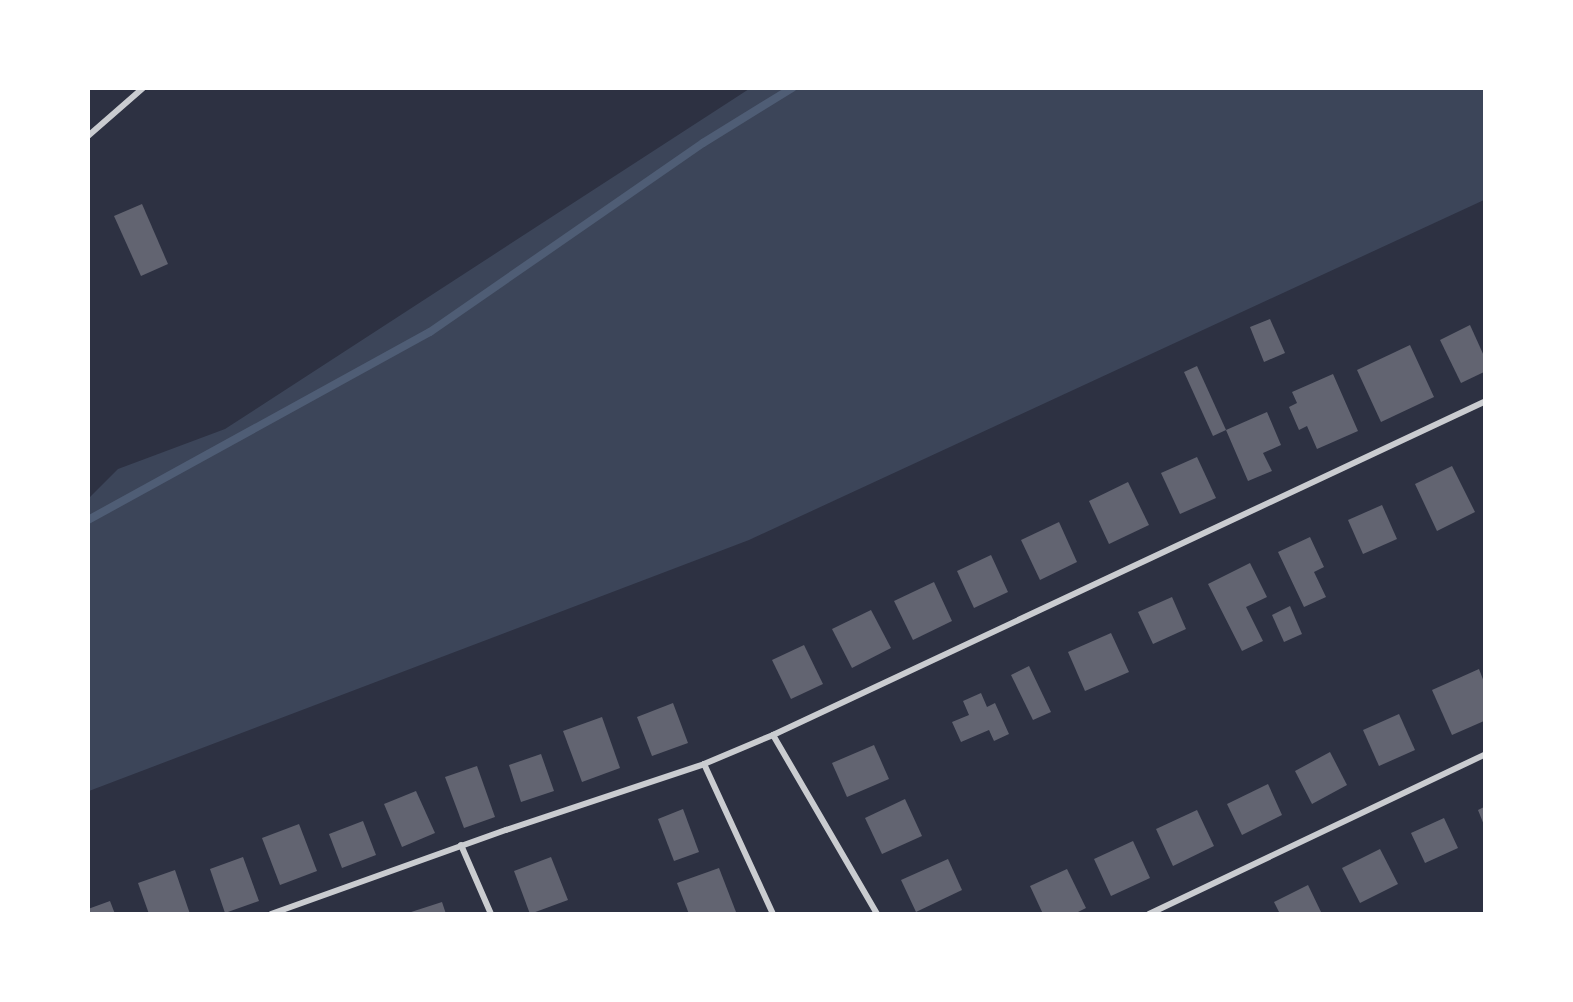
<!DOCTYPE html>
<html>
<head>
<meta charset="utf-8">
<style>
  body { margin:0 }
  #map { position:relative; width:1573px; height:1002px; overflow:hidden; background:#2d3142; font-family:"Sofia Sans Condensed",sans-serif }
  div>[style] { position:absolute }
  .green>* { inset:0; background:#3c4559 }
  .stream>* { height:8px; margin:-4px; padding:0 4px; transform-origin:4px; border-radius:4px; background:#4f5d75 }
  .building>* { inset:0; background:#626471 }
  .minor>* { height:6px; margin:-3px; padding:0 3px; transform-origin:3px; border-radius:3px; background:#caccd0 }
  span { translate:-50% -50%; white-space:nowrap; text-align:center; line-height:1.15; -webkit-text-stroke:5px #fff; paint-order:stroke }
  .frame { position:absolute; inset:0; border:90px solid #fff; pointer-events:none }
</style>
</head>
<body>
<div id="map">
  <div class="green">
    <div style="clip-path:polygon(749px 89px,1484px 89px,1484px 200px,749px 540px,89px 791px,89px 498px,118px 469px,225px 429px)"></div>
  </div>
  <div class="stream">
    <div style="left:88px;top:520px;width:390px;rotate:-28.8deg"></div>
    <div style="left:430px;top:332px;width:332px;rotate:-34.7deg"></div>
    <div style="left:703px;top:143px;width:105px;rotate:-31.7deg"></div>
  </div>
  <div class="building">
    <div style="clip-path:polygon(142px 204px,168px 264px,141px 276px,114px 216px)"></div>
    <div style="clip-path:polygon(1270px 319px,1285px 353px,1264px 362px,1250px 327px)"></div>
    <div style="clip-path:polygon(1470px 325px,1484px 356px,1484px 372px,1461px 383px,1440px 340px)"></div>
    <div style="clip-path:polygon(1410px 345px,1434px 397px,1381px 422px,1357px 370px)"></div>
    <div style="clip-path:polygon(1197px 366px,1226px 430px,1213px 436px,1184px 372px)"></div>
    <div style="clip-path:polygon(1333px 374px,1358px 431px,1317px 449px,1307px 426px,1299px 430px,1289px 407px,1297px 403px,1292px 392px)"></div>
    <div style="clip-path:polygon(1267px 412px,1281px 445px,1263px 453px,1272px 471px,1248px 481px,1226px 430px)"></div>
    <div style="clip-path:polygon(1197px 457px,1216px 498px,1180px 514px,1161px 473px)"></div>
    <div style="clip-path:polygon(1452px 466px,1475px 512px,1437px 531px,1415px 484px)"></div>
    <div style="clip-path:polygon(1128px 482px,1149px 525px,1109px 544px,1089px 501px)"></div>
    <div style="clip-path:polygon(1382px 505px,1397px 539px,1363px 554px,1348px 520px)"></div>
    <div style="clip-path:polygon(1059px 522px,1077px 562px,1040px 580px,1021px 540px)"></div>
    <div style="clip-path:polygon(1310px 537px,1324px 567px,1314px 572px,1326px 597px,1304px 607px,1278px 552px)"></div>
    <div style="clip-path:polygon(991px 555px,1008px 592px,974px 608px,957px 571px)"></div>
    <div style="clip-path:polygon(1250px 563px,1267px 597px,1246px 607px,1263px 641px,1242px 651px,1208px 584px)"></div>
    <div style="clip-path:polygon(934px 582px,952px 621px,913px 640px,894px 601px)"></div>
    <div style="clip-path:polygon(1172px 597px,1186px 629px,1153px 644px,1138px 612px)"></div>
    <div style="clip-path:polygon(1290px 606px,1302px 634px,1284px 642px,1272px 615px)"></div>
    <div style="clip-path:polygon(871px 610px,891px 648px,852px 668px,832px 629px)"></div>
    <div style="clip-path:polygon(1111px 633px,1129px 672px,1085px 691px,1068px 652px)"></div>
    <div style="clip-path:polygon(804px 645px,823px 684px,791px 699px,772px 660px)"></div>
    <div style="clip-path:polygon(1029px 666px,1051px 712px,1033px 720px,1011px 675px)"></div>
    <div style="clip-path:polygon(1479px 669px,1484px 682px,1484px 721px,1452px 735px,1432px 690px)"></div>
    <div style="clip-path:polygon(981px 693px,987px 707px,995px 703px,1009px 734px,994px 741px,989px 730px,961px 742px,952px 722px,969px 715px,963px 701px)"></div>
    <div style="clip-path:polygon(673px 703px,688px 743px,652px 756px,637px 717px)"></div>
    <div style="clip-path:polygon(1399px 714px,1415px 750px,1379px 766px,1363px 730px)"></div>
    <div style="clip-path:polygon(602px 717px,620px 768px,582px 782px,563px 731px)"></div>
    <div style="clip-path:polygon(874px 745px,889px 779px,847px 797px,832px 763px)"></div>
    <div style="clip-path:polygon(1330px 752px,1347px 785px,1312px 804px,1295px 771px)"></div>
    <div style="clip-path:polygon(541px 754px,554px 791px,521px 802px,509px 765px)"></div>
    <div style="clip-path:polygon(477px 766px,495px 817px,464px 828px,445px 777px)"></div>
    <div style="clip-path:polygon(1268px 784px,1282px 815px,1242px 835px,1227px 804px)"></div>
    <div style="clip-path:polygon(416px 791px,435px 833px,402px 847px,384px 804px)"></div>
    <div style="clip-path:polygon(905px 799px,922px 836px,882px 854px,865px 818px)"></div>
    <div style="clip-path:polygon(1484px 807px,1484px 825px,1478px 810px)"></div>
    <div style="clip-path:polygon(683px 809px,699px 852px,674px 861px,658px 819px)"></div>
    <div style="clip-path:polygon(1197px 810px,1214px 846px,1173px 866px,1156px 829px)"></div>
    <div style="clip-path:polygon(1444px 818px,1458px 848px,1425px 863px,1411px 833px)"></div>
    <div style="clip-path:polygon(363px 821px,376px 855px,342px 868px,329px 834px)"></div>
    <div style="clip-path:polygon(299px 824px,317px 871px,280px 885px,262px 838px)"></div>
    <div style="clip-path:polygon(1133px 841px,1150px 878px,1111px 896px,1094px 859px)"></div>
    <div style="clip-path:polygon(1380px 849px,1398px 884px,1360px 903px,1342px 868px)"></div>
    <div style="clip-path:polygon(243px 857px,259px 901px,225px 913px,210px 869px)"></div>
    <div style="clip-path:polygon(551px 857px,568px 900px,530px 914px,514px 871px)"></div>
    <div style="clip-path:polygon(948px 859px,962px 890px,916px 912px,901px 880px)"></div>
    <div style="clip-path:polygon(719px 868px,736px 912px,689px 914px,677px 883px)"></div>
    <div style="clip-path:polygon(1067px 869px,1086px 908px,1074px 914px,1043px 914px,1030px 886px)"></div>
    <div style="clip-path:polygon(175px 870px,190px 914px,149px 914px,138px 883px)"></div>
    <div style="clip-path:polygon(1308px 885px,1322px 914px,1280px 914px,1274px 902px)"></div>
    <div style="clip-path:polygon(110px 901px,115px 914px,88px 914px,88px 909px)"></div>
    <div style="clip-path:polygon(442px 902px,446px 914px,408px 914px,408px 913px)"></div>
  </div>
  <div class="minor">
    <div style="left:88px;top:136px;width:73px;rotate:-41.1deg"></div>
    <div style="left:773px;top:735px;width:785px;rotate:-25.1deg"></div>
    <div style="left:461px;top:845px;width:75px;rotate:66.5deg"></div>
    <div style="left:271px;top:914px;width:250px;rotate:-19.7deg"></div>
    <div style="left:506px;top:830px;width:209px;rotate:-18.4deg"></div>
    <div style="left:773px;top:914px;width:165px;rotate:-114.7deg"></div>
    <div style="left:704px;top:764px;width:75px;rotate:-22.8deg"></div>
    <div style="left:773px;top:735px;width:207px;rotate:59.8deg"></div>
    <div style="left:1149px;top:914px;width:371px;rotate:-25.4deg"></div>
  </div>
  <div class="frame"></div>
</div>
</body>
</html>
